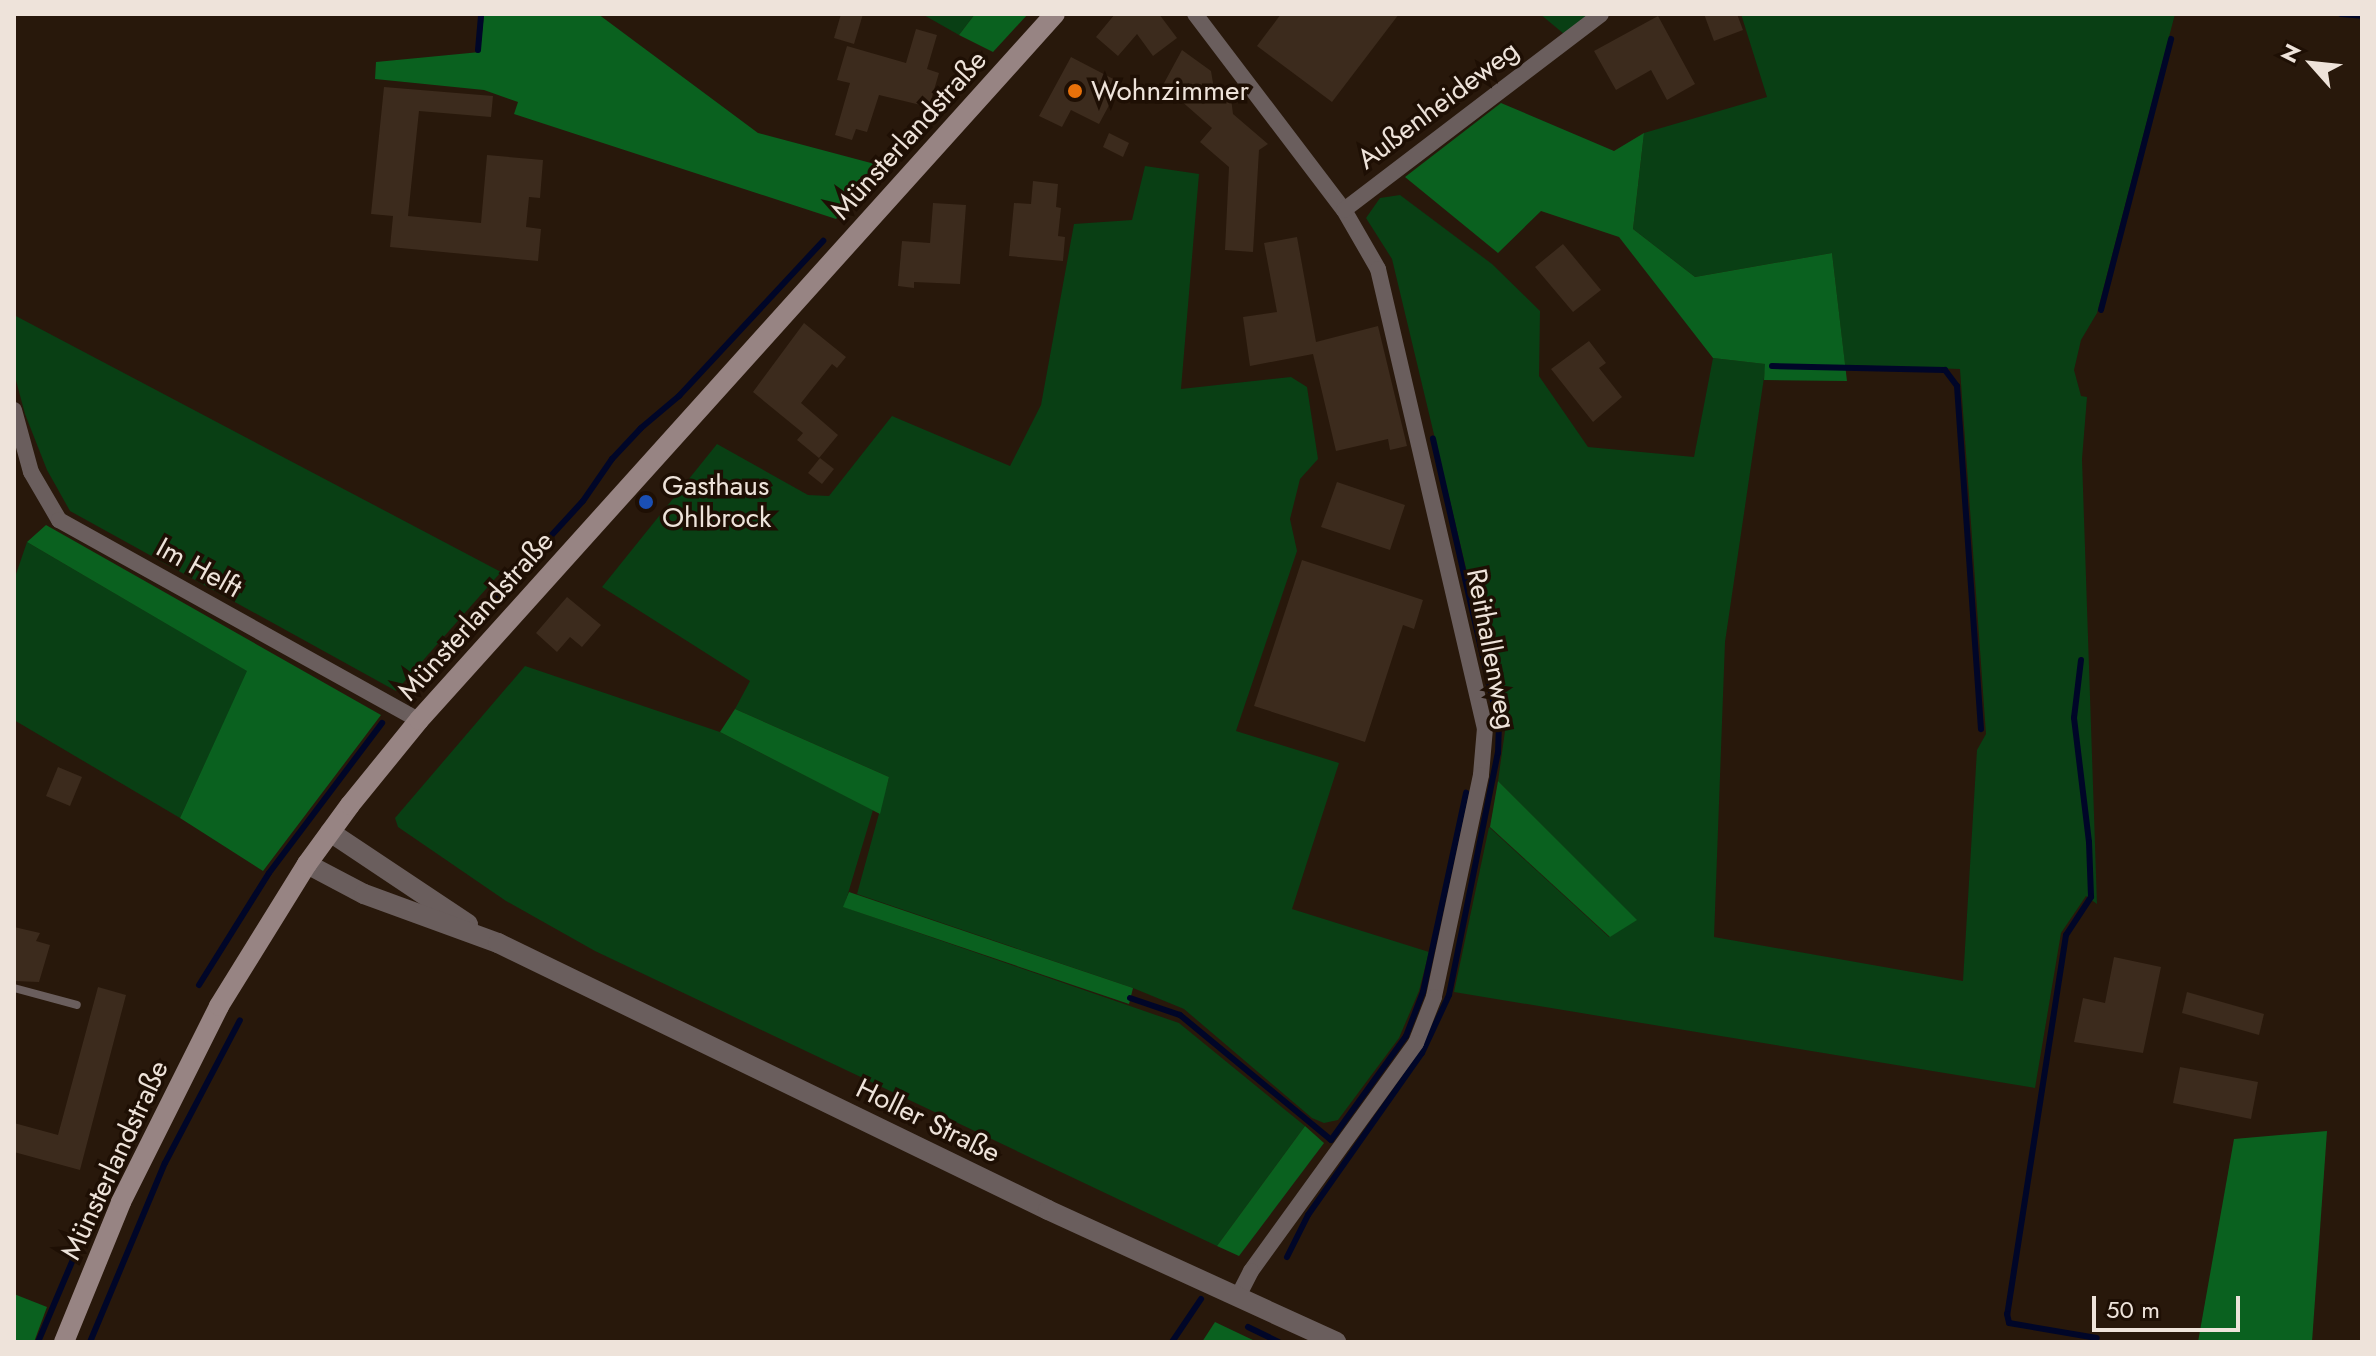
<!DOCTYPE html>
<html>
<head>
<meta charset="utf-8">
<style>
  body { margin:0 }
  #map { position:relative; width:2376px; height:1356px; overflow:hidden; background:#28180b; font-family:Jost,sans-serif }
  div>[style] { position:absolute }
  .green>* { inset:0; background:#093f14 }
  .forest>* { inset:0; background:#0a611f }
  .stream>* { height:6px; margin:-3px; padding:0 3px; transform-origin:3px; border-radius:3px; background:#000628 }
  .building>* { inset:0; background:#3c2b1d }
  .service>* { height:8px; margin:-4px; padding:0 4px; transform-origin:4px; border-radius:4px; background:#6a5e5d }
  .minor>* { height:16px; margin:-8px; padding:0 8px; transform-origin:8px; border-radius:8px; background:#6a5e5d }
  .tertiary>* { height:20px; margin:-10px; padding:0 10px; transform-origin:10px; border-radius:10px; background:#6a5e5d }
  .secondary>* { height:20px; margin:-10px; padding:0 10px; transform-origin:10px; border-radius:10px; background:#978483 }
  .dots>* { width:22px; height:22px; translate:-50% -50%; box-sizing:border-box; border:4px solid #1e0f04; border-radius:50% }
  span { translate:-50% -50%; white-space:nowrap; text-align:center; line-height:1.15; -webkit-text-stroke:7px #1e0f04; paint-order:stroke }
  .poi-label { font-size:28px; color:#eee3da }
  .left { translate:0 -50%; text-align:left }
  .street-label { font-size:28px; color:#eee3da }
  .frame { position:absolute; inset:0; border:16px solid #eee3da; pointer-events:none }
  .north { position:absolute; left:2272px; top:24px; width:80px; height:80px; -webkit-text-stroke:6px #1e0f04; paint-order:stroke; rotate:297deg; font-size:22px; font-weight:700; line-height:32px; text-align:center; color:#eee3da }
  .north::after { content:''; display:block; margin:auto; width:28px; height:36px; background:#eee3da; clip-path:polygon(50% 0,100% 100%,50% 72%,0 100%) }
  .scale { position:absolute; left:2092px; top:1296px; width:148px; height:36px; box-sizing:border-box; border:4px solid #eee3da; border-top:0; padding-left:10px; font-size:24px; line-height:28px; white-space:nowrap; color:#eee3da; -webkit-text-stroke:6px #1e0f04; paint-order:stroke }
</style>
</head>
<body>
<div id="map">
  <div class="green">
    <div style="clip-path:polygon(922px 14px,975px 14px,959px 35px)"></div>
    <div style="clip-path:polygon(1540px 14px,1590px 14px,1564px 34px)"></div>
    <div style="clip-path:polygon(1741px 14px,2175px 14px,2097px 313px,2081px 340px,2074px 370px,2081px 396px,2087px 397px,2082px 459px,2097px 904px,2086px 896px,2061px 933px,2035px 1088px,1454px 992px,1489px 827px,1609px 937px,1636px 920px,1498px 781px,1505px 731px,1392px 259px,1366px 218px,1380px 198px,1400px 195px,1492px 264px,1540px 311px,1539px 376px,1588px 447px,1694px 457px,1713px 358px,1766px 364px,1725px 642px,1714px 937px,1963px 981px,1977px 750px,1986px 734px,1960px 369px,1845px 365px,1832px 253px,1695px 277px,1633px 229px,1644px 133px,1767px 97px)"></div>
    <div style="clip-path:polygon(1145px 166px,1199px 174px,1181px 389px,1291px 377px,1307px 387px,1318px 459px,1300px 479px,1290px 519px,1297px 551px,1236px 731px,1339px 763px,1292px 909px,1429px 952px,1419px 991px,1399px 1038px,1338px 1120px,1324px 1123px,1312px 1118px,1184px 1009px,1133px 988px,857px 894px,889px 777px,735px 709px,750px 681px,602px 587px,717px 444px,808px 495px,829px 496px,892px 416px,1010px 466px,1041px 405px,1074px 224px,1132px 220px)"></div>
    <div style="clip-path:polygon(14px 315px,501px 572px,396px 691px,70px 511px,47px 470px,25px 414px,14px 373px)"></div>
    <div style="clip-path:polygon(27px 542px,248px 671px,180px 818px,14px 720px,14px 580px)"></div>
    <div style="clip-path:polygon(525px 666px,720px 732px,873px 810px,844px 907px,1179px 1023px,1305px 1126px,1217px 1246px,595px 951px,506px 901px,398px 827px,395px 818px)"></div>
  </div>
  <div class="forest">
    <div style="clip-path:polygon(484px 14px,598px 14px,758px 133px,886px 167px,836px 219px,514px 114px,518px 102px,484px 90px,375px 79px,376px 62px,480px 52px)"></div>
    <div style="clip-path:polygon(975px 14px,1028px 14px,993px 52px,959px 35px)"></div>
    <div style="clip-path:polygon(1501px 103px,1614px 151px,1644px 133px,1633px 229px,1695px 277px,1832px 253px,1847px 381px,1764px 380px,1765px 364px,1713px 358px,1619px 237px,1541px 211px,1498px 253px,1405px 177px)"></div>
    <div style="clip-path:polygon(46px 525px,381px 715px,263px 871px,180px 818px,247px 671px,27px 542px)"></div>
    <div style="clip-path:polygon(735px 709px,889px 777px,880px 814px,720px 732px)"></div>
    <div style="clip-path:polygon(1498px 781px,1637px 920px,1610px 937px,1490px 827px)"></div>
    <div style="clip-path:polygon(849px 892px,1133px 988px,1129px 1004px,843px 907px)"></div>
    <div style="clip-path:polygon(1305px 1126px,1324px 1143px,1239px 1256px,1217px 1246px)"></div>
    <div style="clip-path:polygon(2327px 1131px,2312px 1342px,2198px 1342px,2234px 1139px)"></div>
    <div style="clip-path:polygon(14px 1294px,47px 1307px,34px 1342px,14px 1342px)"></div>
    <div style="clip-path:polygon(1215px 1322px,1257px 1342px,1202px 1342px)"></div>
  </div>
  <div class="stream">
    <div style="left:2341px;top:14px;width:21px;rotate:5deg"></div>
    <div style="left:478px;top:50px;width:36px;rotate:-85deg"></div>
    <div style="left:2101px;top:310px;width:280px;rotate:-75.5deg"></div>
    <div style="left:1772px;top:366px;width:173px;rotate:1.3deg"></div>
    <div style="left:1945px;top:370px;width:20px;rotate:53deg"></div>
    <div style="left:1957px;top:386px;width:344px;rotate:86deg"></div>
    <div style="left:2081px;top:660px;width:58px;rotate:96.9deg"></div>
    <div style="left:2074px;top:718px;width:125px;rotate:83.1deg"></div>
    <div style="left:2089px;top:842px;width:55px;rotate:87.9deg"></div>
    <div style="left:2091px;top:897px;width:45px;rotate:123.3deg"></div>
    <div style="left:2066px;top:935px;width:384px;rotate:98.8deg"></div>
    <div style="left:2007px;top:1314px;width:9px;rotate:77deg"></div>
    <div style="left:2009px;top:1323px;width:89px;rotate:9.7deg"></div>
    <div style="left:407px;top:693px;width:260px;rotate:-47.5deg"></div>
    <div style="left:583px;top:501px;width:51px;rotate:-55.4deg"></div>
    <div style="left:612px;top:459px;width:42px;rotate:-46.9deg"></div>
    <div style="left:641px;top:428px;width:50px;rotate:-40.1deg"></div>
    <div style="left:679px;top:396px;width:212px;rotate:-47.1deg"></div>
    <div style="left:199px;top:985px;width:132px;rotate:-58deg"></div>
    <div style="left:269px;top:873px;width:188px;rotate:-53deg"></div>
    <div style="left:1130px;top:998px;width:53px;rotate:18.8deg"></div>
    <div style="left:1180px;top:1015px;width:196px;rotate:39.6deg"></div>
    <div style="left:1331px;top:1140px;width:128px;rotate:-54.2deg"></div>
    <div style="left:1406px;top:1036px;width:47px;rotate:-68.9deg"></div>
    <div style="left:1423px;top:992px;width:204px;rotate:-77.8deg"></div>
    <div style="left:1287px;top:1257px;width:47px;rotate:-63.4deg"></div>
    <div style="left:1308px;top:1215px;width:198px;rotate:-54.9deg"></div>
    <div style="left:1422px;top:1053px;width:64px;rotate:-65deg"></div>
    <div style="left:1449px;top:995px;width:247px;rotate:-78.6deg"></div>
    <div style="left:1498px;top:753px;width:26px;rotate:-88deg"></div>
    <div style="left:1499px;top:727px;width:296px;rotate:-102.9deg"></div>
    <div style="left:1248px;top:1327px;width:34px;rotate:26deg"></div>
    <div style="left:38px;top:1342px;width:143px;rotate:-67deg"></div>
    <div style="left:90px;top:1342px;width:194px;rotate:-67.3deg"></div>
    <div style="left:165px;top:1163px;width:161px;rotate:-62.3deg"></div>
    <div style="left:1172px;top:1342px;width:52px;rotate:-56deg"></div>
  </div>
  <div class="building">
    <div style="clip-path:polygon(841px 14px,863px 14px,854px 44px,834px 38px)"></div>
    <div style="clip-path:polygon(1115px 14px,1159px 14px,1177px 38px,1153px 56px,1137px 34px,1118px 56px,1096px 37px)"></div>
    <div style="clip-path:polygon(1281px 14px,1399px 14px,1332px 102px,1257px 46px)"></div>
    <div style="clip-path:polygon(1704px 14px,1737px 14px,1743px 30px,1714px 41px)"></div>
    <div style="clip-path:polygon(1658px 16px,1695px 84px,1667px 100px,1651px 70px,1616px 90px,1594px 51px)"></div>
    <div style="clip-path:polygon(916px 29px,937px 35px,927px 69px,939px 73px,929px 107px,879px 95px,867px 132px,856px 129px,852px 140px,835px 135px,850px 83px,837px 80px,847px 46px,906px 63px)"></div>
    <div style="clip-path:polygon(1182px 50px,1211px 71px,1214px 89px,1225px 98px,1231px 98px,1233px 114px,1268px 144px,1259px 150px,1253px 252px,1225px 250px,1229px 167px,1200px 142px,1212px 128px,1163px 85px)"></div>
    <div style="clip-path:polygon(1071px 57px,1121px 83px,1099px 124px,1071px 110px,1062px 127px,1039px 116px)"></div>
    <div style="clip-path:polygon(384px 87px,493px 96px,491px 117px,419px 111px,408px 216px,481px 223px,487px 155px,543px 160px,540px 198px,529px 197px,526px 227px,541px 229px,538px 261px,390px 247px,393px 216px,371px 214px)"></div>
    <div style="clip-path:polygon(1109px 133px,1129px 143px,1123px 157px,1103px 147px)"></div>
    <div style="clip-path:polygon(1033px 181px,1058px 184px,1056px 207px,1061px 208px,1058px 236px,1065px 237px,1063px 261px,1009px 256px,1014px 203px,1031px 204px)"></div>
    <div style="clip-path:polygon(933px 203px,966px 205px,960px 284px,914px 282px,914px 288px,898px 286px,902px 241px,930px 243px)"></div>
    <div style="clip-path:polygon(1297px 237px,1316px 342px,1378px 326px,1407px 446px,1390px 450px,1388px 439px,1336px 451px,1313px 354px,1250px 366px,1243px 317px,1277px 312px,1264px 243px)"></div>
    <div style="clip-path:polygon(1563px 244px,1601px 290px,1573px 312px,1535px 267px)"></div>
    <div style="clip-path:polygon(804px 323px,846px 357px,837px 368px,832px 364px,801px 403px,838px 435px,819px 458px,797px 440px,803px 433px,753px 392px)"></div>
    <div style="clip-path:polygon(1589px 341px,1606px 363px,1599px 368px,1622px 397px,1593px 422px,1551px 369px)"></div>
    <div style="clip-path:polygon(820px 458px,834px 469px,822px 484px,808px 473px)"></div>
    <div style="clip-path:polygon(1337px 482px,1405px 505px,1390px 550px,1321px 527px)"></div>
    <div style="clip-path:polygon(1302px 560px,1423px 600px,1414px 629px,1403px 625px,1365px 742px,1254px 706px)"></div>
    <div style="clip-path:polygon(567px 597px,601px 625px,582px 647px,570px 637px,557px 652px,536px 633px)"></div>
    <div style="clip-path:polygon(58px 767px,82px 777px,70px 806px,46px 796px)"></div>
    <div style="clip-path:polygon(14px 927px,40px 933px,36px 941px,50px 945px,39px 982px,14px 981px)"></div>
    <div style="clip-path:polygon(2114px 957px,2161px 967px,2143px 1053px,2074px 1042px,2083px 998px,2105px 1003px)"></div>
    <div style="clip-path:polygon(98px 987px,126px 995px,80px 1170px,14px 1152px,14px 1123px,58px 1135px)"></div>
    <div style="clip-path:polygon(2187px 992px,2264px 1014px,2259px 1035px,2182px 1013px)"></div>
    <div style="clip-path:polygon(2180px 1067px,2258px 1082px,2251px 1119px,2173px 1103px)"></div>
  </div>
  <div class="service">
    <div style="left:14px;top:988px;width:65px;rotate:15.1deg"></div>
  </div>
  <div class="minor">
    <div style="left:1195px;top:14px;width:246px;rotate:52.8deg"></div>
    <div style="left:1344px;top:210px;width:68px;rotate:60deg"></div>
    <div style="left:1378px;top:269px;width:471px;rotate:76.9deg"></div>
    <div style="left:1485px;top:728px;width:47px;rotate:94.9deg"></div>
    <div style="left:1481px;top:775px;width:227px;rotate:102deg"></div>
    <div style="left:1434px;top:997px;width:49px;rotate:111.4deg"></div>
    <div style="left:1416px;top:1043px;width:281px;rotate:125.9deg"></div>
    <div style="left:1251px;top:1271px;width:28px;rotate:117deg"></div>
    <div style="left:1344px;top:210px;width:323px;rotate:-37.3deg"></div>
    <div style="left:14px;top:410px;width:64px;rotate:74.7deg"></div>
    <div style="left:31px;top:472px;width:56px;rotate:59.7deg"></div>
    <div style="left:59px;top:520px;width:412px;rotate:29.1deg"></div>
  </div>
  <div class="tertiary">
    <div style="left:330px;top:832px;width:166px;rotate:33.7deg"></div>
    <div style="left:307px;top:864px;width:64px;rotate:27.8deg"></div>
    <div style="left:364px;top:894px;width:143px;rotate:20.1deg"></div>
    <div style="left:498px;top:943px;width:611px;rotate:25.89deg"></div>
    <div style="left:1048px;top:1210px;width:317px;rotate:24.6deg"></div>
  </div>
  <div class="secondary">
    <div style="left:64px;top:1342px;width:151px;rotate:-67.8deg"></div>
    <div style="left:121px;top:1202px;width:219px;rotate:-63.4deg"></div>
    <div style="left:219px;top:1006px;width:167px;rotate:-58.2deg"></div>
    <div style="left:307px;top:864px;width:73px;rotate:-53.9deg"></div>
    <div style="left:350px;top:805px;width:109px;rotate:-50.9deg"></div>
    <div style="left:419px;top:720px;width:950px;rotate:-47.99deg"></div>
  </div>
  <div class="dots">
    <div style="left:1075px;top:91px;background:#e8710a"></div>
    <div style="left:646px;top:502px;background:#1a4fb4"></div>
  </div>
  <div class="poi-label">
    <span class="left" style="left:1091px;top:91px">Wohnzimmer</span>
    <span class="left" style="left:662px;top:502px">Gasthaus<br>Ohlbrock</span>
  </div>
  <div class="street-label">
    <span style="left:1438px;top:105px;rotate:-37deg">Außenheideweg</span>
    <span style="left:909px;top:135px;rotate:-48deg">Münsterlandstraße</span>
    <span style="left:199px;top:568px;rotate:29deg">Im Helft</span>
    <span style="left:476px;top:616px;rotate:-48deg">Münsterlandstraße</span>
    <span style="left:1491px;top:649px;rotate:79deg">Reithallenweg</span>
    <span style="left:928px;top:1121px;rotate:26deg">Holler Straße</span>
    <span style="left:115px;top:1160px;rotate:-65deg">Münsterlandstraße</span>
  </div>
  <div class="frame"></div>
  <div class="north">N</div>
  <div class="scale">50 m</div>
</div>
</body>
</html>
